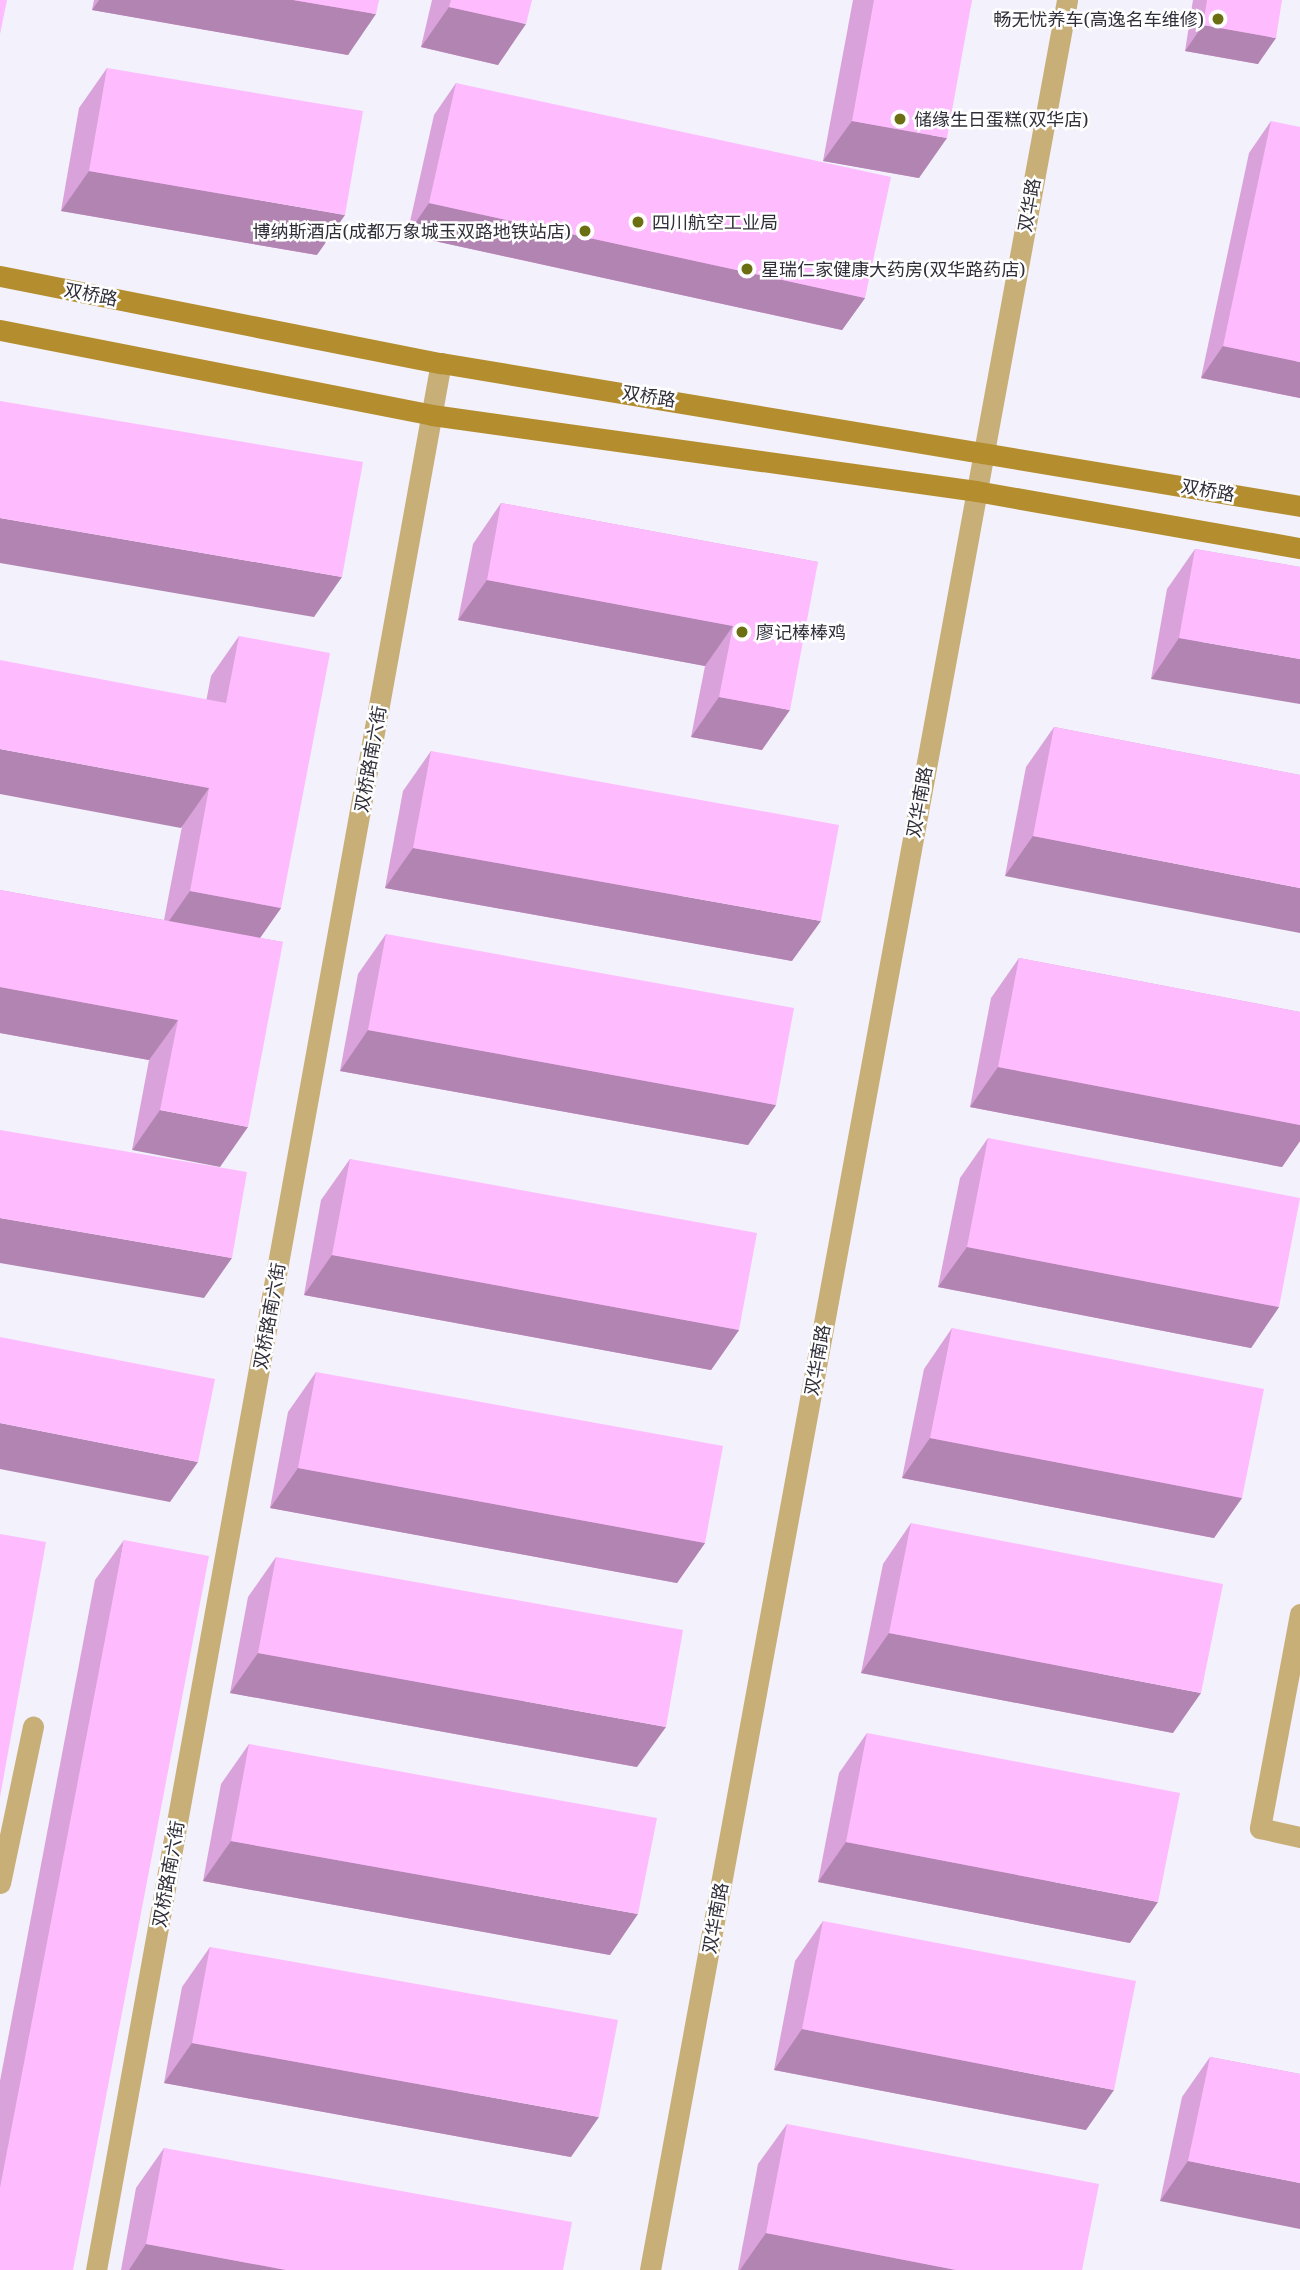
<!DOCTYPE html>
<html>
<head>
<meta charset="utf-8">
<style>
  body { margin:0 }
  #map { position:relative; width:1300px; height:2270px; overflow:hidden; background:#f2f1fc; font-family:"Noto Serif","Noto Sans SC",serif }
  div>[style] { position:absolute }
  .minor>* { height:21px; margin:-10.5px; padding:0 10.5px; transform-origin:10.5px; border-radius:10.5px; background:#c8af78 }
  .tertiary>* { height:21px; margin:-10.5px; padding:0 10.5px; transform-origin:10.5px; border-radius:10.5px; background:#c8af78 }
  .secondary>* { height:21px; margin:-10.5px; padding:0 10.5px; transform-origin:10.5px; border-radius:10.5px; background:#b38d2e }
  .wall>* { inset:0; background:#daa2da }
  .shaded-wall>* { inset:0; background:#b284b2 }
  .building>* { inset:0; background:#febcfe }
  .dots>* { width:19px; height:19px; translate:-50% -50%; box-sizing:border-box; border:4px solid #fff; border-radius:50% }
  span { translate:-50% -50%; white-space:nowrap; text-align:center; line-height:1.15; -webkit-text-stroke:5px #fff; paint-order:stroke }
  .poi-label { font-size:18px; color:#302f39 }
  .right { translate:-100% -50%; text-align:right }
  .left { translate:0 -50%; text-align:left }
  .street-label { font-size:18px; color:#302f39 }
</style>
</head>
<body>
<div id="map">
  <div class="minor">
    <div style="left:1300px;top:1614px;width:218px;rotate:100.6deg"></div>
    <div style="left:1260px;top:1828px;width:41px;rotate:12.7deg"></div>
    <div style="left:0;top:1883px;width:160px;rotate:-78.1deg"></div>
    <div style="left:96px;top:2270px;width:1938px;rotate:-79.75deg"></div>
  </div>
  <div class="tertiary">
    <div style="left:650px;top:2270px;width:2308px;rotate:-79.59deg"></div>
  </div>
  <div class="secondary">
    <div style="left:0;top:276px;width:449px;rotate:11.2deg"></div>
    <div style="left:441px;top:363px;width:871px;rotate:9.45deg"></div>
    <div style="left:0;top:330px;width:440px;rotate:11.1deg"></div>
    <div style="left:432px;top:415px;width:549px;rotate:7.95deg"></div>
    <div style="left:976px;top:491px;width:329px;rotate:10deg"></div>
  </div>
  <div class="wall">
    <div style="clip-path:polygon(94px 0,379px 0,348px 55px,92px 10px)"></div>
    <div style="clip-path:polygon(432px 0,532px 0,498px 65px,421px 47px)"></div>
    <div style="clip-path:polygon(853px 0,972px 0,919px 178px,823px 161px)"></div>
    <div style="clip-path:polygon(1193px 0,1282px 0,1258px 64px,1185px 51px)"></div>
    <div style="clip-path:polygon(107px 68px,317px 255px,61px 211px,79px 108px)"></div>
    <div style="clip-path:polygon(456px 83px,865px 298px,842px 330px,407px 235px,434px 115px)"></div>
    <div style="clip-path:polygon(1271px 121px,1300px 398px,1201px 378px,1249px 153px)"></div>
    <div style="clip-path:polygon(501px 503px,818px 562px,762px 750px,691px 737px,705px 666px,458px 620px,473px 544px)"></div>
    <div style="clip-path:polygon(1195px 549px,1300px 567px,1151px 679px,1167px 589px)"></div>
    <div style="clip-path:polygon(239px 636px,281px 908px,260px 938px,283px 942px,132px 1150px,149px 1060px,0 1033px,0 890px,164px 920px,211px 676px)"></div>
    <div style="clip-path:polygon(1054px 727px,1300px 775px,1005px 876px,1026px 767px)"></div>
    <div style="clip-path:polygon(431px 751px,792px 961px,385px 888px,403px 791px)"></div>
    <div style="clip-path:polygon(386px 934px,776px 1105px,748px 1145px,340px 1071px,358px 974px)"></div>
    <div style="clip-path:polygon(1019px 958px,1300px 1012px,1300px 1141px,1282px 1167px,970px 1107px,991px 998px)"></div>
    <div style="clip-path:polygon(988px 1138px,1279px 1307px,1251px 1348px,938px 1287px,960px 1178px)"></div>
    <div style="clip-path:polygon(350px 1159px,739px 1330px,711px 1370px,304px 1295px,321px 1200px)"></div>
    <div style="clip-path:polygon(952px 1328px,1242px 1498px,1214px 1538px,902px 1478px,924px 1369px)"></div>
    <div style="clip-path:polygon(316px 1372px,705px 1543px,677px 1583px,270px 1508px,288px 1412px)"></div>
    <div style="clip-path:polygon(911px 1523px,1173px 1733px,861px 1673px,883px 1564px)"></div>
    <div style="clip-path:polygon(124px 1540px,0 2270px,0 2081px,95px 1580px)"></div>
    <div style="clip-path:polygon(276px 1557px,637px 1767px,230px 1693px,248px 1597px)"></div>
    <div style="clip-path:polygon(867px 1733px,1130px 1943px,818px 1882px,839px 1773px)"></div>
    <div style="clip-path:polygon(249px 1744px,610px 1955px,203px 1881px,221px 1784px)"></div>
    <div style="clip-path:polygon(823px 1921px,1086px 2130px,774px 2070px,795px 1961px)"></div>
    <div style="clip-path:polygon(210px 1947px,571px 2157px,164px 2083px,182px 1987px)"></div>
    <div style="clip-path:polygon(1210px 2057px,1300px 2074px,1160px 2201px,1182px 2097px)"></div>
    <div style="clip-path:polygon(787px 2124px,1082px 2270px,738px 2270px,758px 2164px)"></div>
    <div style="clip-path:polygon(164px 2148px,563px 2270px,121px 2270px,136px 2188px)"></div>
  </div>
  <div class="shaded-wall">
    <div style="clip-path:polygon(99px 0,293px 0,376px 14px,348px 55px,92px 10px)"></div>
    <div style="clip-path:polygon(449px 7px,526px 24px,498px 65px,421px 47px)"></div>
    <div style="clip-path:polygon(1203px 25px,1276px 38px,1258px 64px,1185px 51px)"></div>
    <div style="clip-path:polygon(852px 121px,947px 138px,919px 178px,823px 161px)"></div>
    <div style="clip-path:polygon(89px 171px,345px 215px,317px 255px,61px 211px)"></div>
    <div style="clip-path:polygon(429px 203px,865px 298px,842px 330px,407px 235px)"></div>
    <div style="clip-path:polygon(1223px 346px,1300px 362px,1300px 398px,1201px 378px)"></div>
    <div style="clip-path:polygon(0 518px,342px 577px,314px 617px,0 563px)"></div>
    <div style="clip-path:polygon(487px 580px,733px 626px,705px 666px,458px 620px)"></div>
    <div style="clip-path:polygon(1179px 638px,1300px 659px,1300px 704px,1151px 679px)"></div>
    <div style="clip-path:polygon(719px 697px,790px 710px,762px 750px,691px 737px)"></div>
    <div style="clip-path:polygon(0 749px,209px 788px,181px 828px,0 794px)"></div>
    <div style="clip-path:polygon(1033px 836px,1300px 888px,1300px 933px,1005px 876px)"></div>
    <div style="clip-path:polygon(413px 848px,821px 921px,792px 961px,385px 888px)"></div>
    <div style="clip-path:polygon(190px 891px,281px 908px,253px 948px,162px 931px)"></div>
    <div style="clip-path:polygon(0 987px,178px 1020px,149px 1060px,0 1033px)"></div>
    <div style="clip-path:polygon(368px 1030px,776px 1105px,748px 1145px,340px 1071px)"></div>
    <div style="clip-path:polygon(998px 1067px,1300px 1125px,1300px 1141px,1282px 1167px,970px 1107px)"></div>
    <div style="clip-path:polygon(160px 1110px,248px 1127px,220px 1167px,132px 1150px)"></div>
    <div style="clip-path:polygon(0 1218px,232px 1258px,204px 1298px,0 1263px)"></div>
    <div style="clip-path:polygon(967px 1247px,1279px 1307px,1251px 1348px,938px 1287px)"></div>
    <div style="clip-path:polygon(332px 1255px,739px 1330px,711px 1370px,304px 1295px)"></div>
    <div style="clip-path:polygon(0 1423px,198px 1462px,170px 1502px,0 1469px)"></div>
    <div style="clip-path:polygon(930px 1438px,1242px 1498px,1214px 1538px,902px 1478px)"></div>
    <div style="clip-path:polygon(298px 1468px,705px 1543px,677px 1583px,270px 1508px)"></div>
    <div style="clip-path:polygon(889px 1633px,1201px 1693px,1173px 1733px,861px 1673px)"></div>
    <div style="clip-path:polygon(258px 1653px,666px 1727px,637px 1767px,230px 1693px)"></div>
    <div style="clip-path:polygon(231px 1841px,638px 1914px,610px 1955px,203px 1881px)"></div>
    <div style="clip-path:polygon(846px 1842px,1158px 1902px,1130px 1943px,818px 1882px)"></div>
    <div style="clip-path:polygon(802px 2029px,1114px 2090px,1086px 2130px,774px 2070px)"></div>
    <div style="clip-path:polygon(192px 2043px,599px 2117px,571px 2157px,164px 2083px)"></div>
    <div style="clip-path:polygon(1188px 2161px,1300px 2183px,1300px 2229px,1160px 2201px)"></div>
    <div style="clip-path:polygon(766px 2233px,956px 2270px,740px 2270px)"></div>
    <div style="clip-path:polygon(146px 2244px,286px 2270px,129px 2270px)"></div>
  </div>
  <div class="building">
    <div style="clip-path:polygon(0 0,7px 0,0 34px)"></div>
    <div style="clip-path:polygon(293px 0,379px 0,376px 14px)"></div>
    <div style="clip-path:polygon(451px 0,532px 0,526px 24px,449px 7px)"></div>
    <div style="clip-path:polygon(874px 0,972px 0,947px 138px,852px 121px)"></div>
    <div style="clip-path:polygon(1207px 0,1282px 0,1276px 38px,1203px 25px)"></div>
    <div style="clip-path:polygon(107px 68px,363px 111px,345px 215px,89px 171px)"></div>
    <div style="clip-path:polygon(456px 83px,891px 177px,865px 298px,429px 203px)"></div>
    <div style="clip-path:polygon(1271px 121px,1300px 127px,1300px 362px,1223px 346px)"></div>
    <div style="clip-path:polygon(0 401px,363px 462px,342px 577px,0 518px)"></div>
    <div style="clip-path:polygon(501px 503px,818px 562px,790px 710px,719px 697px,733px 626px,487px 580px)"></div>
    <div style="clip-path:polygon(1195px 549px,1300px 567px,1300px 659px,1179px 638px)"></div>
    <div style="clip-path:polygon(239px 636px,330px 653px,281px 908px,190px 891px,209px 788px,0 749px,0 660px,226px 703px)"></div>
    <div style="clip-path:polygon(1054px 727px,1300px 775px,1300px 888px,1033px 836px)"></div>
    <div style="clip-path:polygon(431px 751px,839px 825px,821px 921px,413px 848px)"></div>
    <div style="clip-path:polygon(0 890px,283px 942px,248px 1127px,160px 1110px,178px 1020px,0 987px)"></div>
    <div style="clip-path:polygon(386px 934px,794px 1008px,776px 1105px,368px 1030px)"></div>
    <div style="clip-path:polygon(1019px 958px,1300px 1012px,1300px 1125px,998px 1067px)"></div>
    <div style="clip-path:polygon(0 1130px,247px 1172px,232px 1258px,0 1218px)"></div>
    <div style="clip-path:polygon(988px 1138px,1300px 1198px,1279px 1307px,967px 1247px)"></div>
    <div style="clip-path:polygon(350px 1159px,757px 1233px,739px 1330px,332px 1255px)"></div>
    <div style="clip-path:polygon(952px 1328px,1264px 1389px,1242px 1498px,930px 1438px)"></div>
    <div style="clip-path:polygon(0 1337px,215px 1379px,198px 1462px,0 1423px)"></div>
    <div style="clip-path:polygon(316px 1372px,723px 1446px,705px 1543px,298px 1468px)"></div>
    <div style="clip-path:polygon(911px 1523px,1223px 1584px,1201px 1693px,889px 1633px)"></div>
    <div style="clip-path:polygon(0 1534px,46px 1542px,0 1797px)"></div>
    <div style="clip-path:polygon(124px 1540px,209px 1556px,73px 2270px,0 2270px,0 2188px)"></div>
    <div style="clip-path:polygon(276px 1557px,683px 1630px,666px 1727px,258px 1653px)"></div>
    <div style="clip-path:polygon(867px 1733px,1180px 1793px,1158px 1902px,846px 1842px)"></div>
    <div style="clip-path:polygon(249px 1744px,657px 1818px,638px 1914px,231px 1841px)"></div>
    <div style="clip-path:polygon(823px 1921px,1136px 1981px,1114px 2090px,802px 2029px)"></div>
    <div style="clip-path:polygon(210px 1947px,618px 2020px,599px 2117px,192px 2043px)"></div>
    <div style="clip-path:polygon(1210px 2057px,1300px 2074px,1300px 2183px,1188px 2161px)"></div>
    <div style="clip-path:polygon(787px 2124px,1099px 2184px,1082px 2270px,956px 2270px,766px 2233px)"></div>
    <div style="clip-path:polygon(164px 2148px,572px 2222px,563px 2270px,286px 2270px,146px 2244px)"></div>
  </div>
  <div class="dots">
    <div style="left:1218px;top:19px;background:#6c6e12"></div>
    <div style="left:900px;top:119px;background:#6c6e12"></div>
    <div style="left:638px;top:222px;background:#6c6e12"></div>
    <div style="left:585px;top:231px;background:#6c6e12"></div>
    <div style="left:747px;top:269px;background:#6c6e12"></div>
    <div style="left:742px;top:632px;background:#6c6e12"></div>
  </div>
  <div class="poi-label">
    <span class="right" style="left:1204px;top:19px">畅无忧养车(高逸名车维修)</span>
    <span class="left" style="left:914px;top:119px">储缘生日蛋糕(双华店)</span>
    <span class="left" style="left:652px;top:222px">四川航空工业局</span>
    <span class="right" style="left:571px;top:231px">博纳斯酒店(成都万象城玉双路地铁站店)</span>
    <span class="left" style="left:761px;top:269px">星瑞仁家健康大药房(双华路药店)</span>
    <span class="left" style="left:756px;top:632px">廖记棒棒鸡</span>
  </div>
  <div class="street-label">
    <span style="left:1029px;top:205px;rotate:-80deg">双华路</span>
    <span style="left:91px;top:294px;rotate:11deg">双桥路</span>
    <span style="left:649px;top:396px;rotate:9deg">双桥路</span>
    <span style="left:1208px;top:490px;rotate:10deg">双桥路</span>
    <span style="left:370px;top:759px;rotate:-80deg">双桥路南六街</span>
    <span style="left:919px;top:802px;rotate:-80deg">双华南路</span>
    <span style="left:269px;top:1316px;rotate:-80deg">双桥路南六街</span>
    <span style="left:817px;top:1360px;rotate:-80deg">双华南路</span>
    <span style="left:168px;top:1874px;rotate:-80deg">双桥路南六街</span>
    <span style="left:715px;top:1918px;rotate:-80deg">双华南路</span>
  </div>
</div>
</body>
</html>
